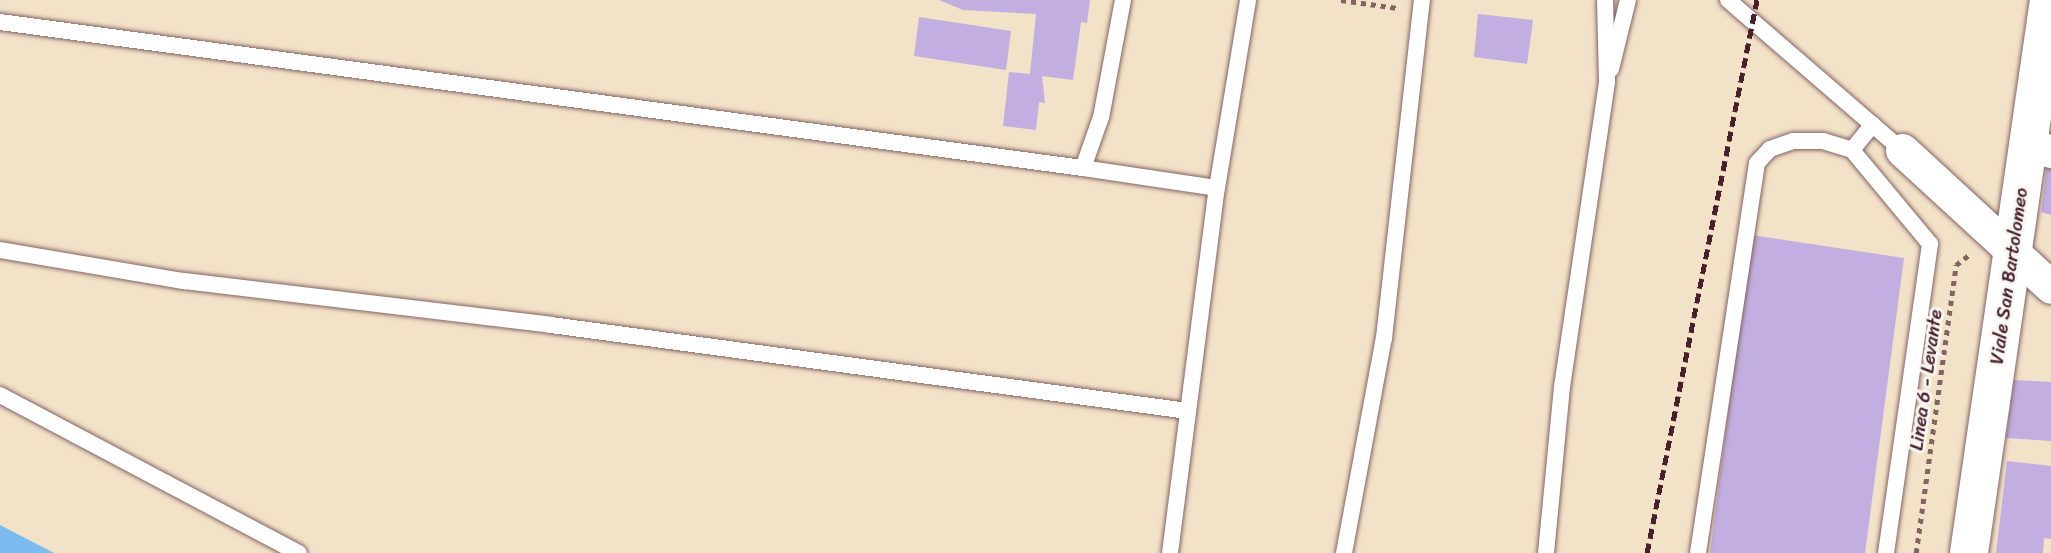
<!DOCTYPE html>
<html>
<head>
<meta charset="utf-8">
<style>
  body { margin:0 }
  #map { position:relative; width:2051px; height:553px; overflow:hidden; background:#f2e2c8; font-family:Sriracha,sans-serif }
  div>[style] { position:absolute }
  .water>* { inset:0; background:#7cbbf0 }
  .building>* { inset:0; background:#c2aee0 }
  .path>* { height:4.5px; margin-top:-2.25px; transform-origin:0; background:repeating-linear-gradient(90deg,#856362 0 5px,transparent 0 10px) }
  .roads { filter:drop-shadow(0 0 2px #856362) drop-shadow(0 0 2px #856362) }
  .lane>* { height:16px; margin:-8px; padding:0 8px; transform-origin:8px; border-radius:8px; background:#fff }
  .street>* { height:33px; margin:-16.5px; padding:0 16.5px; transform-origin:16.5px; border-radius:16.5px; background:#fff }
  .secondary>* { height:38px; margin:-19px; padding:0 19px; transform-origin:19px; border-radius:19px; background:#fff }
  .rail>* { height:5px; margin-top:-2.5px; transform-origin:0; background:repeating-linear-gradient(90deg,#4a1f2b 0 10px,transparent 0 15px) }
  span { translate:-50% -50%; white-space:nowrap; text-align:center; line-height:1.15; -webkit-text-stroke:6px #f6f6f2; paint-order:stroke }
  .street-label { font-size:19px; color:#4a1f2b }
</style>
</head>
<body>
<div id="map">
  <div class="water">
    <div style="clip-path:polygon(0 525px,54px 553px,0 553px)"></div>
  </div>
  <div class="building">
    <div style="clip-path:polygon(939px 0,1090px 0,1087px 23px,1081px 22px,1073px 80px,1042px 76px,1045px 103px,1039px 102px,1036px 130px,1003px 126px,1009px 72px,1030px 74px,1036px 14px,963px 10px)"></div>
    <div style="clip-path:polygon(1478px 14px,1533px 20px,1527px 64px,1474px 57px)"></div>
    <div style="clip-path:polygon(919px 17px,1011px 31px,1006px 70px,914px 56px)"></div>
    <div style="clip-path:polygon(2047px 165px,2051px 166px,2051px 215px,2041px 212px)"></div>
    <div style="clip-path:polygon(1751px 235px,1904px 258px,1865px 553px,1710px 553px)"></div>
    <div style="clip-path:polygon(2014px 380px,2051px 382px,2051px 441px,2006px 438px)"></div>
    <div style="clip-path:polygon(2007px 461px,2051px 466px,2051px 539px,2044px 538px,2043px 553px,1996px 553px)"></div>
  </div>
  <div class="path">
    <div style="left:1341px;top:0;width:57px;rotate:8.1deg"></div>
    <div style="left:1916px;top:553px;width:291px;rotate:-82.1deg"></div>
    <div style="left:1956px;top:265px;width:18px;rotate:-38deg"></div>
  </div>
  <div class="roads">
    <div class="lane">
      <div style="left:1123px;top:0;width:119px;rotate:100.6deg"></div>
      <div style="left:1101px;top:117px;width:54px;rotate:109.4deg"></div>
      <div style="left:1083px;top:168px;width:135px;rotate:8.5deg"></div>
      <div style="left:1728px;top:0;width:230px;rotate:40.8deg"></div>
      <div style="left:0;top:22px;width:1093px;rotate:7.68deg"></div>
      <div style="left:1611px;top:69px;width:71px;rotate:-76.2deg"></div>
      <div style="left:1852px;top:150px;width:33px;rotate:-51deg"></div>
      <div style="left:0;top:250px;width:187px;rotate:9.6deg"></div>
      <div style="left:184px;top:281px;width:370px;rotate:6.8deg"></div>
      <div style="left:551px;top:325px;width:643px;rotate:7.69deg"></div>
      <div style="left:0;top:395px;width:338px;rotate:27.9deg"></div>
      <div style="left:1170px;top:553px;width:368px;rotate:-82.7deg"></div>
      <div style="left:1217px;top:188px;width:191px;rotate:-80.6deg"></div>
      <div style="left:1344px;top:553px;width:219px;rotate:-79.5deg"></div>
      <div style="left:1384px;top:338px;width:340px;rotate:-83.6deg"></div>
      <div style="left:1546px;top:553px;width:167px;rotate:-84.5deg"></div>
      <div style="left:1562px;top:387px;width:309px;rotate:-81.6deg"></div>
      <div style="left:1607px;top:81px;width:81px;rotate:-91.4deg"></div>
      <div style="left:1698px;top:553px;width:394px;rotate:-81.4deg"></div>
      <div style="left:1757px;top:163px;width:19px;rotate:-47deg"></div>
      <div style="left:1770px;top:149px;width:24px;rotate:-19deg"></div>
      <div style="left:1793px;top:141px;width:30px"></div>
      <div style="left:1823px;top:141px;width:30px;rotate:17deg"></div>
      <div style="left:1852px;top:150px;width:122px;rotate:50.3deg"></div>
      <div style="left:1930px;top:244px;width:312px;rotate:98.1deg"></div>
    </div>
    <div class="street">
      <div style="left:2027px;top:146px;width:25px;rotate:12deg"></div>
      <div style="left:1902px;top:150px;width:202px;rotate:42.6deg"></div>
    </div>
    <div class="secondary">
      <div style="left:1969px;top:553px;width:559px;rotate:-81.77deg"></div>
    </div>
  </div>
  <div class="rail">
    <div style="left:1647px;top:553px;width:564px;rotate:-78.75deg"></div>
  </div>
  <div class="street-label">
    <span style="left:2009px;top:276px;rotate:-82deg">Viale San Bartolomeo</span>
    <span style="left:1926px;top:380px;rotate:-82deg">Linea 6 - Levante</span>
  </div>
</div>
</body>
</html>
